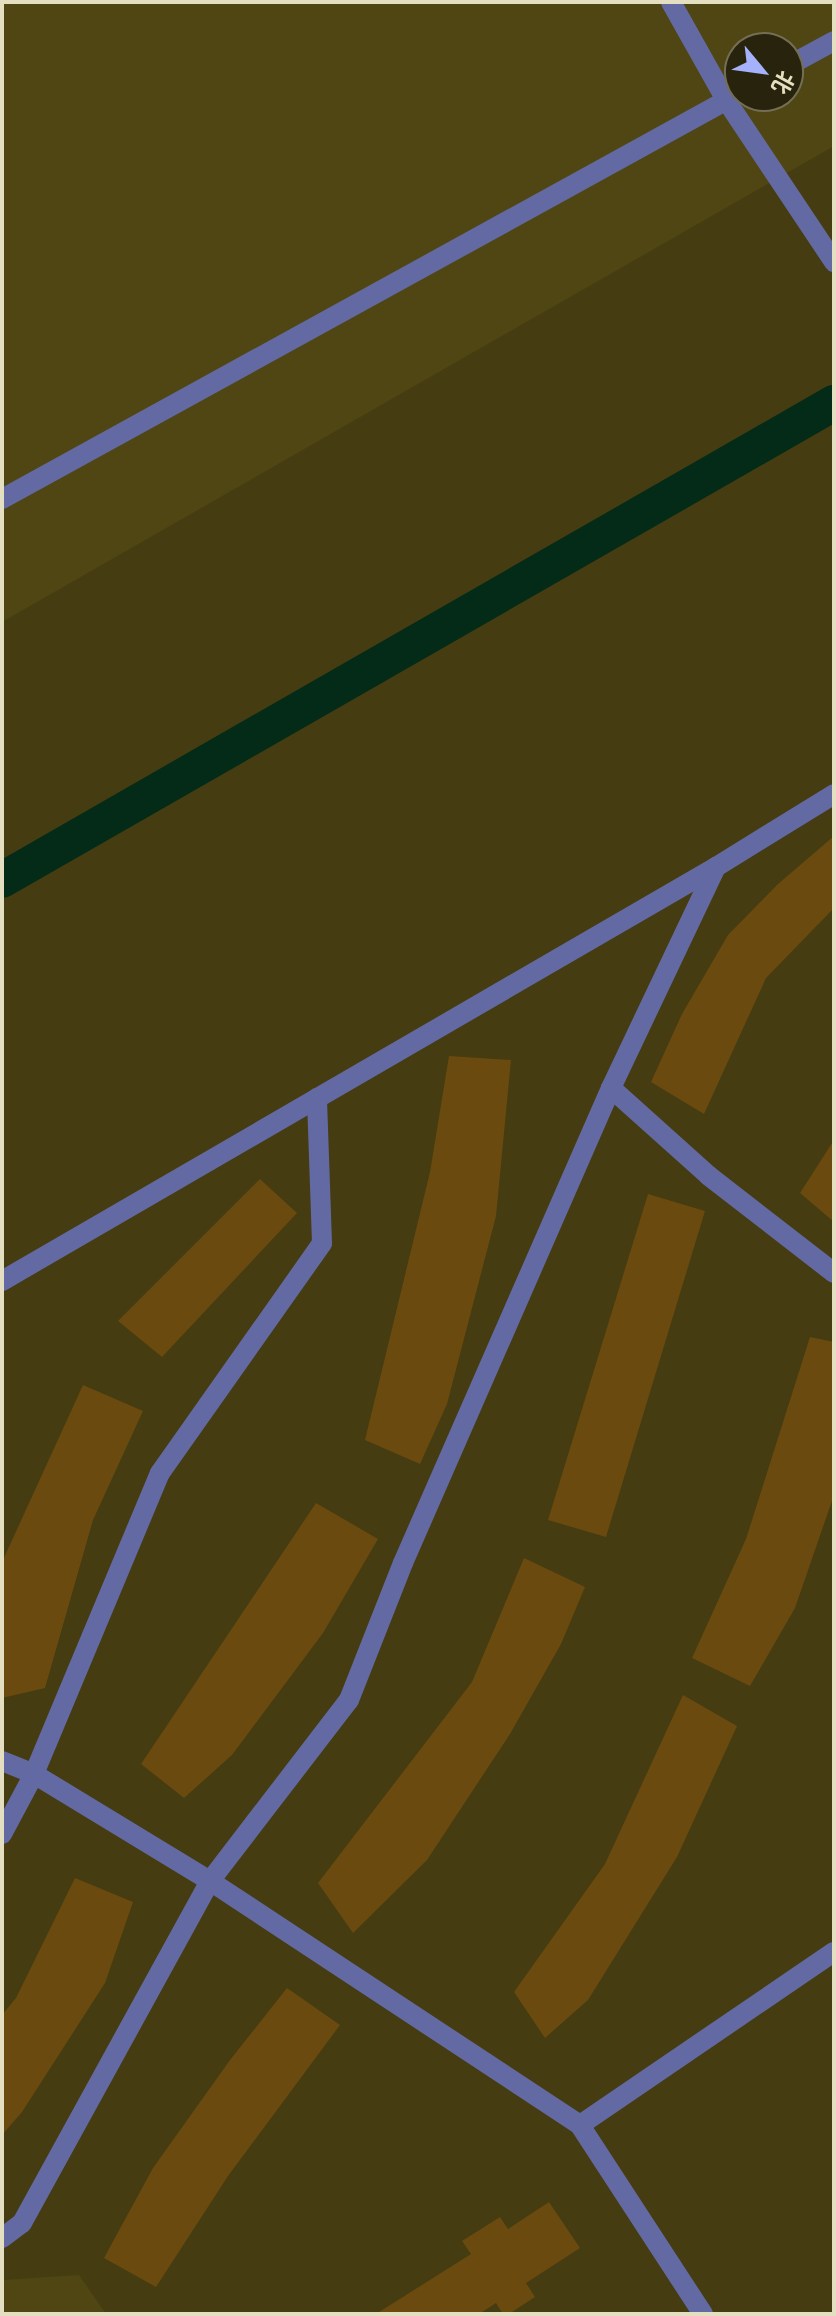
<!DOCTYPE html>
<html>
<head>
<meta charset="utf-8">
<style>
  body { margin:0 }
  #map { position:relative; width:836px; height:2316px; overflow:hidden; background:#453c11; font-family:Quicksand,"Noto Sans SC",sans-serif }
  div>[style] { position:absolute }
  .built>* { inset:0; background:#504613 }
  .canal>* { height:36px; margin:-18px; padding:0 18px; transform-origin:18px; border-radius:18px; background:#042b18 }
  .building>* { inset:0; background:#6a4a0e }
  .minor>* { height:20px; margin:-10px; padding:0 10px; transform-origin:10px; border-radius:10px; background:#636aa3 }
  span { translate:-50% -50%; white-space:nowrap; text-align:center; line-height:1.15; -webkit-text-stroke:7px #28230c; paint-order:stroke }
  .frame { position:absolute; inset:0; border:4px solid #e5dfc2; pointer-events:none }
  .north { position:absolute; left:724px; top:32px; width:80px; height:80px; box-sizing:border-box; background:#28230c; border:2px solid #746e55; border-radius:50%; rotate:119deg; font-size:22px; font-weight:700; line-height:32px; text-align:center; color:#e5dfc2 }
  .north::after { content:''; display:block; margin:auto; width:28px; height:36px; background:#a6b1fc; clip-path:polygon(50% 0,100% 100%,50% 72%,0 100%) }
</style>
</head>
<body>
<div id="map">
  <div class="built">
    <div style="clip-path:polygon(evenodd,2px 2px,834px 2px,834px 146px,2px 622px,2px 2px,740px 48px,788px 48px,788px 96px,740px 96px,740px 48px)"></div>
    <div style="clip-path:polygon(79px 2275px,106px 2314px,2px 2314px,2px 2280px)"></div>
  </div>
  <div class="canal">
    <div style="left:2px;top:880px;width:959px;rotate:-29.83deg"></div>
  </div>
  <div class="building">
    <div style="clip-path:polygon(834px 836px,834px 908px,766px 978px,704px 1114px,651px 1082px,682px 1014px,728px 935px,778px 884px)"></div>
    <div style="clip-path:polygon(449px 1056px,511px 1060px,496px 1216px,447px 1404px,420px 1464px,365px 1440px,430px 1172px)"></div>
    <div style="clip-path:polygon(834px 1140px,834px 1222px,800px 1193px)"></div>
    <div style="clip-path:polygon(260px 1179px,297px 1213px,162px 1357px,118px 1321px)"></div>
    <div style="clip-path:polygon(648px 1194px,705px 1211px,606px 1537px,548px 1520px)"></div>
    <div style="clip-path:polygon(810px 1337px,834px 1342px,834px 1495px,795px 1608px,750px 1686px,692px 1658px,746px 1539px)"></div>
    <div style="clip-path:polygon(83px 1385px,143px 1411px,93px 1520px,45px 1688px,2px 1698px,3px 1560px)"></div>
    <div style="clip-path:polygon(316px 1503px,378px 1539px,323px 1633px,232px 1755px,184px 1798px,141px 1764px)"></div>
    <div style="clip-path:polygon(524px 1558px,585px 1587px,561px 1644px,510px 1734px,427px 1860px,353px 1933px,318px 1883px,472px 1682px)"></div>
    <div style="clip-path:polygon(683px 1695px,737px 1726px,677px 1857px,588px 2000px,545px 2038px,514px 1992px,605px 1864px)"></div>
    <div style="clip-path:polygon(75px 1878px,133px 1902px,105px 1983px,22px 2112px,2px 2135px,2px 2015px,16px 1998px)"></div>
    <div style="clip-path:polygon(287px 1988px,340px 2025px,228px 2176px,156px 2287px,104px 2258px,153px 2168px,230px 2060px)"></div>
    <div style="clip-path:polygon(549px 2202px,580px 2248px,526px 2283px,535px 2297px,509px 2314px,503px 2314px,496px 2303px,479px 2314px,376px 2314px,471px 2254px,462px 2241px,500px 2217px,508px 2229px)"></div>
  </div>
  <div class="minor">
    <div style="left:671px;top:2px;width:112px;rotate:60.7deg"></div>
    <div style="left:726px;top:100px;width:195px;rotate:56.3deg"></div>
    <div style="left:788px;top:66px;width:52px;rotate:-28.5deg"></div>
    <div style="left:2px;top:499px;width:842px;rotate:-28.82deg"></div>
    <div style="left:611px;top:1088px;width:132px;rotate:41.9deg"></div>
    <div style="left:709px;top:1176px;width:158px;rotate:37.8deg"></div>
    <div style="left:2px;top:1281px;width:825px;rotate:-30.11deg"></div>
    <div style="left:716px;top:867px;width:139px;rotate:-31.7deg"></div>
    <div style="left:2px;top:1761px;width:35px;rotate:22deg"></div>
    <div style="left:34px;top:1774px;width:206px;rotate:31.3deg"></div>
    <div style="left:210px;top:1881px;width:443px;rotate:33.4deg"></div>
    <div style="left:2px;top:1834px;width:68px;rotate:-61.9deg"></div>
    <div style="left:34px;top:1774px;width:326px;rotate:-67.3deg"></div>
    <div style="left:160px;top:1473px;width:281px;rotate:-54.8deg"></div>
    <div style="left:322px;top:1243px;width:145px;rotate:-92deg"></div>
    <div style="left:2px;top:2238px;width:25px;rotate:-37deg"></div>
    <div style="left:22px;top:2223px;width:390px;rotate:-61.2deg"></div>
    <div style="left:210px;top:1881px;width:228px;rotate:-52.5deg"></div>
    <div style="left:349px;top:1700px;width:147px;rotate:-68.5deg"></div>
    <div style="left:403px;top:1563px;width:519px;rotate:-66.35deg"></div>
    <div style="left:611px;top:1088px;width:245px;rotate:-64.6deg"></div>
    <div style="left:703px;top:2314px;width:225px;rotate:-123.1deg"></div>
    <div style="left:580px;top:2125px;width:307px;rotate:-34.3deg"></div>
  </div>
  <div class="frame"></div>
  <div class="north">北</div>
</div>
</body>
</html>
